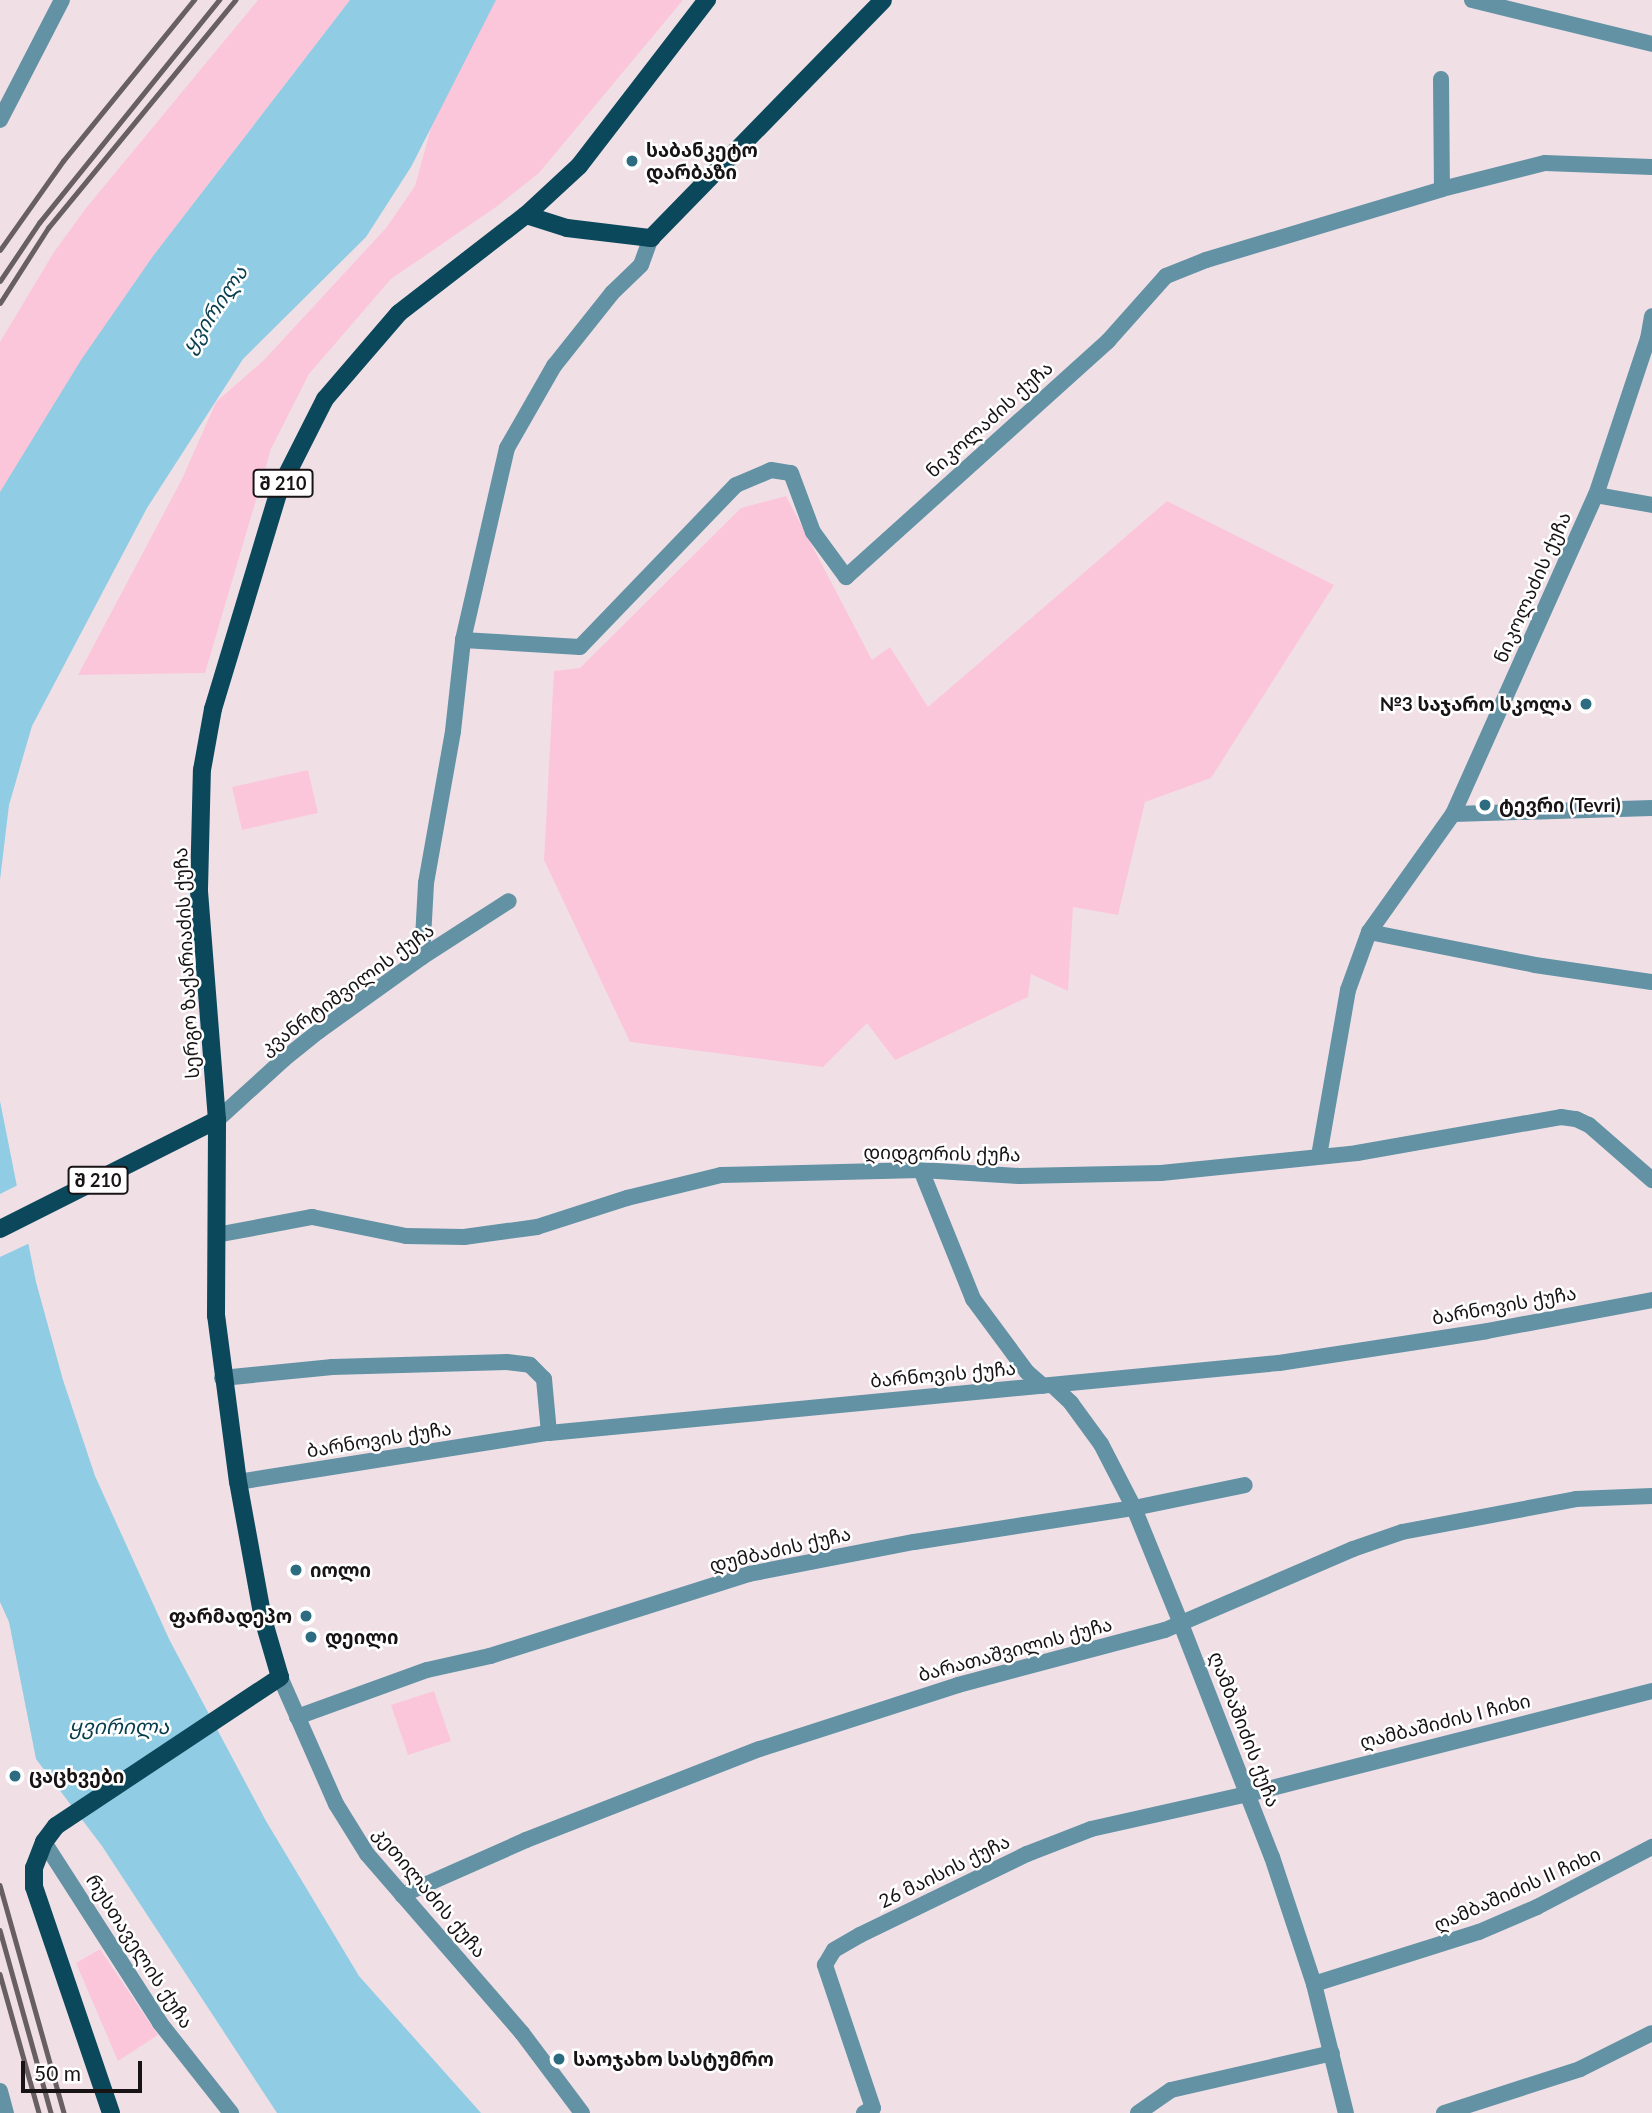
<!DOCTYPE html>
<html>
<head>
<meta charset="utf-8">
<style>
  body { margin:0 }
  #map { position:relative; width:1652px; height:2113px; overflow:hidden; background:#f0e0e6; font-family:Lato,"Noto Sans Georgian",sans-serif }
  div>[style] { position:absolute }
  .green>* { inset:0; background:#fcc6da }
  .water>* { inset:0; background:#90cce3 }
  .pier>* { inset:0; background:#f0e0e6 }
  .minor>* { height:16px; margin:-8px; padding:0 8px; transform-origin:8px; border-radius:8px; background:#6392a5 }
  .major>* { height:18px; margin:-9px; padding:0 9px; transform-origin:9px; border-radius:9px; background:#0b485b }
  .rail>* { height:4.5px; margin:-2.25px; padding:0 2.25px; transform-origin:2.25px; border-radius:2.25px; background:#685f63 }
  .dots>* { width:19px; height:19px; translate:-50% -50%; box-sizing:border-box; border:4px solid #fff; border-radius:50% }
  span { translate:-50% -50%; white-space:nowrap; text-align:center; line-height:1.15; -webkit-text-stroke:5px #fff; paint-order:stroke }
  .shield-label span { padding:2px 5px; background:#fff; border:2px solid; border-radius:5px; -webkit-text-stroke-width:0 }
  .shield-label { font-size:18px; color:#181315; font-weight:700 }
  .poi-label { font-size:19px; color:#181315; font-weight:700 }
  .left { translate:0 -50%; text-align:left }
  .right { translate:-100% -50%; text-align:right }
  .street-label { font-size:19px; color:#181315 }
  .water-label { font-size:21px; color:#083e4e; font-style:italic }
  .scale { position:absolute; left:21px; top:2061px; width:121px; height:32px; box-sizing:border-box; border:4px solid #181315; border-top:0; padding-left:9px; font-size:21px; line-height:24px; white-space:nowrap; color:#181315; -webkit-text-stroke:5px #fff; paint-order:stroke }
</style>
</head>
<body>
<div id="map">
  <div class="green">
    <div style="clip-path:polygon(258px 0,350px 0,153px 256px,0 492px,0 342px,54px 252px,86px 208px)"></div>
    <div style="clip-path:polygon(494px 0,683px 0,539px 173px,496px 207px,391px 279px,309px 374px,271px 449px,205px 673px,78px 675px,182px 479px,216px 402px,264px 360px,386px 228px,415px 186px,435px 113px)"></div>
    <div style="clip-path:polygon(786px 496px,872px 660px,890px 647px,928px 707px,1167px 501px,1334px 585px,1211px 778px,1145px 802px,1118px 915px,1073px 907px,1068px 991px,1031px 974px,1028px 997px,895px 1060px,867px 1023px,823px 1067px,630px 1042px,544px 860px,554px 671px,580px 668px,741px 508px)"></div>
    <div style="clip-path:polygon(308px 770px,318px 813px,242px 830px,232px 787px)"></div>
    <div style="clip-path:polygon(434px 1691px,451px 1741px,408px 1755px,391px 1705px)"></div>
    <div style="clip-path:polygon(100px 1949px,158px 2035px,118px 2061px,76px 1963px)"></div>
  </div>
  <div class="water">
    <div style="clip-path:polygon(350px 0,496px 0,411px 167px,366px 237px,243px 359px,147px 508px,32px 726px,9px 805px,0 880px,0 492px,81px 360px,153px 256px)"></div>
    <div style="clip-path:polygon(0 1101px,36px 1282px,63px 1380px,95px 1476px,170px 1641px,266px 1821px,359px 1976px,481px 2113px,277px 2113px,102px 1846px,36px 1759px,9px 1622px,0 1602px)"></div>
  </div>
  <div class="pier">
    <div style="clip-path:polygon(20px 1184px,32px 1242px,0 1257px,0 1194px)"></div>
  </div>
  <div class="minor">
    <div style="left:1472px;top:0;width:185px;rotate:13.7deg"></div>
    <div style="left:1441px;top:79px;width:110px;rotate:89.5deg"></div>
    <div style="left:0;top:120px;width:135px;rotate:-62.7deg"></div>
    <div style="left:1596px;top:495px;width:57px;rotate:10.1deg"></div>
    <div style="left:463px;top:640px;width:117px;rotate:3.4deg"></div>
    <div style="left:580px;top:647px;width:225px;rotate:-46.1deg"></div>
    <div style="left:736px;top:485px;width:38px;rotate:-23deg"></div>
    <div style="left:771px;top:470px;width:20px;rotate:9deg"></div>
    <div style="left:791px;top:473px;width:63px;rotate:69.6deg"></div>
    <div style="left:813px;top:532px;width:56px;rotate:53.7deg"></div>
    <div style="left:846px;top:577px;width:353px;rotate:-42deg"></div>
    <div style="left:1108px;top:341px;width:87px;rotate:-48.3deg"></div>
    <div style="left:1166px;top:276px;width:43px;rotate:-21.8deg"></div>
    <div style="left:1206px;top:260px;width:246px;rotate:-16.7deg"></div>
    <div style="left:1442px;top:189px;width:106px;rotate:-14.2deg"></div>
    <div style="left:1545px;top:163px;width:107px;rotate:2.1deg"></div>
    <div style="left:1453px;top:814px;width:199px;rotate:-1.7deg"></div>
    <div style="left:1369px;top:932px;width:169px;rotate:11.2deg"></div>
    <div style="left:1535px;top:965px;width:118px;rotate:8.3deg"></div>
    <div style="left:422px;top:957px;width:74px;rotate:-86.9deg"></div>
    <div style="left:426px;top:883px;width:154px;rotate:-79.9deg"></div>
    <div style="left:453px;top:731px;width:92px;rotate:-83.7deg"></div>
    <div style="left:463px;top:640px;width:197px;rotate:-77.1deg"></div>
    <div style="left:507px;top:448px;width:95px;rotate:-60.2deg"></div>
    <div style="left:554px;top:366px;width:93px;rotate:-51.5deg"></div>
    <div style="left:612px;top:293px;width:40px;rotate:-44deg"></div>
    <div style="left:641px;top:265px;width:29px;rotate:-70deg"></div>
    <div style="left:217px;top:1120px;width:91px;rotate:-42.3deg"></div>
    <div style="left:284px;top:1059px;width:45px;rotate:-38.7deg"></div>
    <div style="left:319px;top:1031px;width:127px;rotate:-35.7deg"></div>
    <div style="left:422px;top:957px;width:103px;rotate:-32.8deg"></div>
    <div style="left:1319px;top:1156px;width:169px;rotate:-80.1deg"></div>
    <div style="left:1348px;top:990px;width:62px;rotate:-70.1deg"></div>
    <div style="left:1369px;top:932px;width:145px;rotate:-54.6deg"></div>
    <div style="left:1453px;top:814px;width:350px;rotate:-65.9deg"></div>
    <div style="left:1596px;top:495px;width:164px;rotate:-71.6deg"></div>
    <div style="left:1648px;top:339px;width:23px;rotate:-80deg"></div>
    <div style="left:921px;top:1170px;width:139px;rotate:68deg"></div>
    <div style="left:973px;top:1299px;width:91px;rotate:53.5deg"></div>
    <div style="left:1027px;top:1372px;width:21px;rotate:41deg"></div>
    <div style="left:216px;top:1235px;width:98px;rotate:-10.6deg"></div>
    <div style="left:312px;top:1217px;width:96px;rotate:11.4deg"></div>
    <div style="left:406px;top:1236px;width:58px;rotate:1deg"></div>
    <div style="left:464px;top:1237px;width:74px;rotate:-7.8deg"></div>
    <div style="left:537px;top:1227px;width:95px;rotate:-17.9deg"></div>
    <div style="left:627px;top:1198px;width:97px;rotate:-13.7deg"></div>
    <div style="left:721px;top:1175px;width:200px;rotate:-1.4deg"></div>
    <div style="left:921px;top:1170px;width:99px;rotate:3.5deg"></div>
    <div style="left:1020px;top:1176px;width:141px;rotate:-1.2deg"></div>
    <div style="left:1161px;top:1173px;width:197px;rotate:-5.8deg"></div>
    <div style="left:1357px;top:1153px;width:207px;rotate:-10deg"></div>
    <div style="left:1561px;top:1117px;width:15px;rotate:8deg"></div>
    <div style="left:1576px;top:1119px;width:14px;rotate:25deg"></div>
    <div style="left:1589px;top:1125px;width:84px;rotate:41.1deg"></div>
    <div style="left:222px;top:1378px;width:111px;rotate:-5.7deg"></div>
    <div style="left:332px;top:1367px;width:175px;rotate:-1.6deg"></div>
    <div style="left:507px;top:1362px;width:23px;rotate:7deg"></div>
    <div style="left:530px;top:1365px;width:20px;rotate:45deg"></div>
    <div style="left:544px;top:1379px;width:54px;rotate:84.7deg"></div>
    <div style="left:1052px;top:1385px;width:26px;rotate:43deg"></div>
    <div style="left:1071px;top:1403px;width:51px;rotate:53.8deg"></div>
    <div style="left:1101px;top:1444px;width:72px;rotate:62.7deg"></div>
    <div style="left:1134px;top:1508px;width:125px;rotate:67.9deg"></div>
    <div style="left:1181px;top:1624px;width:250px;rotate:68.7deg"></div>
    <div style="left:1272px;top:1857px;width:134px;rotate:71.7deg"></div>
    <div style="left:1314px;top:1984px;width:133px;rotate:76.1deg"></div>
    <div style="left:238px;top:1482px;width:315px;rotate:-9deg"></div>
    <div style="left:549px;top:1433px;width:733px;rotate:-5.48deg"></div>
    <div style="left:1279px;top:1363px;width:210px;rotate:-8.7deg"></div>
    <div style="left:1487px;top:1331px;width:168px;rotate:-10.6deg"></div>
    <div style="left:280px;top:1677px;width:139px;rotate:66.2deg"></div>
    <div style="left:336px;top:1804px;width:59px;rotate:58.2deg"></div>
    <div style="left:367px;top:1854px;width:237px;rotate:49.1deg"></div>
    <div style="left:522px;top:2033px;width:100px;rotate:53.1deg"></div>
    <div style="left:297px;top:1717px;width:138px;rotate:-19.9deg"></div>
    <div style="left:427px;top:1670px;width:65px;rotate:-12.5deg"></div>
    <div style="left:490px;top:1656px;width:272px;rotate:-17.6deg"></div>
    <div style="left:749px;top:1574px;width:168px;rotate:-11deg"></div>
    <div style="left:914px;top:1542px;width:223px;rotate:-8.8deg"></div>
    <div style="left:1134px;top:1508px;width:113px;rotate:-11.7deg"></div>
    <div style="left:44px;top:1842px;width:215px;rotate:57.3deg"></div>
    <div style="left:160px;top:2023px;width:115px;rotate:51.7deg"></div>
    <div style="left:402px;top:1895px;width:136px;rotate:-23.9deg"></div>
    <div style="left:526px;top:1840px;width:251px;rotate:-21.3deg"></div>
    <div style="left:760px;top:1749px;width:208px;rotate:-17.9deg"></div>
    <div style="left:958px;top:1685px;width:214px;rotate:-14.9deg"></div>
    <div style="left:1165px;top:1630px;width:205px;rotate:-23.3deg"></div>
    <div style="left:1353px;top:1549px;width:52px;rotate:-19.1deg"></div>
    <div style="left:1402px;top:1532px;width:177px;rotate:-10.7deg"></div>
    <div style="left:1576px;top:1499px;width:76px;rotate:-2.3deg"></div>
    <div style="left:1314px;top:1984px;width:173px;rotate:-17.5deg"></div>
    <div style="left:1479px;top:1932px;width:63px;rotate:-23.3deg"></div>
    <div style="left:1537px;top:1907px;width:130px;rotate:-27.6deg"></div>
    <div style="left:0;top:2091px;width:23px;rotate:75deg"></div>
    <div style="left:864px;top:2113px;width:10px;rotate:-29deg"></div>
    <div style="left:873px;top:2108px;width:151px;rotate:-108.6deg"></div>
    <div style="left:825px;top:1965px;width:17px;rotate:-59deg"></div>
    <div style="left:834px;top:1950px;width:30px;rotate:-30deg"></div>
    <div style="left:860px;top:1935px;width:186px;rotate:-25.9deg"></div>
    <div style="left:1027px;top:1854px;width:69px;rotate:-21.3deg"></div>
    <div style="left:1091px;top:1829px;width:161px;rotate:-12.6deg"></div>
    <div style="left:1248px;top:1794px;width:417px;rotate:-14.3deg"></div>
    <div style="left:1138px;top:2113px;width:40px;rotate:-34.9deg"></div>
    <div style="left:1171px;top:2090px;width:165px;rotate:-12.9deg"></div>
    <div style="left:1444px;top:2113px;width:143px;rotate:-17.9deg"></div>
    <div style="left:1580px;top:2069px;width:80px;rotate:-26.6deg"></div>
  </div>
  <div class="major">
    <div style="left:526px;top:215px;width:43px;rotate:17.6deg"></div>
    <div style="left:567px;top:228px;width:85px;rotate:6.8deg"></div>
    <div style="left:651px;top:238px;width:332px;rotate:-45.7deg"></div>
    <div style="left:0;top:1229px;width:243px;rotate:-26.7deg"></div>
    <div style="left:111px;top:2113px;width:239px;rotate:-108.8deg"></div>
    <div style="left:34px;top:1887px;width:19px;rotate:-90deg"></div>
    <div style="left:34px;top:1868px;width:28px;rotate:-69deg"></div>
    <div style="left:44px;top:1842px;width:20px;rotate:-53deg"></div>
    <div style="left:56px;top:1826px;width:269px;rotate:-33.6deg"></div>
    <div style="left:280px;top:1677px;width:60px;rotate:-106.3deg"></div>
    <div style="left:263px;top:1619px;width:139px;rotate:-100.3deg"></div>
    <div style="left:238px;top:1482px;width:167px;rotate:-97.5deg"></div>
    <div style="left:216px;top:1316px;width:196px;rotate:-89.7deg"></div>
    <div style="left:217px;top:1120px;width:232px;rotate:-94.5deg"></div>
    <div style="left:199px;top:889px;width:119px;rotate:-88.6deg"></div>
    <div style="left:202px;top:770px;width:62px;rotate:-79.8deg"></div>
    <div style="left:213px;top:709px;width:229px;rotate:-73.2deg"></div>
    <div style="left:279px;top:490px;width:102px;rotate:-63.2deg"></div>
    <div style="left:325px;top:399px;width:113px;rotate:-49.3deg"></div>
    <div style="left:399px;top:313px;width:160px;rotate:-37.7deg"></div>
    <div style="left:526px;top:215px;width:72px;rotate:-42.8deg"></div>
    <div style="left:579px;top:166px;width:210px;rotate:-52.4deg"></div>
  </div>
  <div class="rail">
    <div style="left:0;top:250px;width:109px;rotate:-54.7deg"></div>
    <div style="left:63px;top:161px;width:208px;rotate:-50.9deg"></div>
    <div style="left:0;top:281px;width:70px;rotate:-56.1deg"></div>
    <div style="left:39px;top:223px;width:287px;rotate:-51.1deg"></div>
    <div style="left:0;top:303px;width:89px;rotate:-57.4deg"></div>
    <div style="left:48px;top:228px;width:295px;rotate:-50.6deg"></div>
    <div style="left:0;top:1885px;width:237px;rotate:74.3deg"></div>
    <div style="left:0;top:1930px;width:190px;rotate:74.4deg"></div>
    <div style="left:0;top:1974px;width:144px;rotate:74.3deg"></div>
  </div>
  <div class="dots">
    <div style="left:632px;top:161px;background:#2d6b81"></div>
    <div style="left:1586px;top:704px;background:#2d6b81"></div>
    <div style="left:1485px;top:805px;background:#2d6b81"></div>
    <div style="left:296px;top:1570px;background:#2d6b81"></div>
    <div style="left:306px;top:1616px;background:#2d6b81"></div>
    <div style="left:311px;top:1637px;background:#2d6b81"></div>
    <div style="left:15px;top:1776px;background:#2d6b81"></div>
    <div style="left:559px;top:2059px;background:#2d6b81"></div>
  </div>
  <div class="shield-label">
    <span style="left:283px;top:483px">შ 210</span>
    <span style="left:98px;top:1180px">შ 210</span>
  </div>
  <div class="poi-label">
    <span class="left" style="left:646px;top:161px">საბანკეტო<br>დარბაზი</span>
    <span class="right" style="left:1572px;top:704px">№3 საჯარო სკოლა</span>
    <span class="left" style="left:1499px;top:805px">ტევრი (Tevri)</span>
    <span class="left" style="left:310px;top:1570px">იოლი</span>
    <span class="right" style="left:292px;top:1616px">ფარმადეპო</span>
    <span class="left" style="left:325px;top:1637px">დეილი</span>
    <span class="left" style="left:29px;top:1776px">ცაცხვები</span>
    <span class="left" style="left:573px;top:2059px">საოჯახო სასტუმრო</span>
  </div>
  <div class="street-label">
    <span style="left:989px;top:419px;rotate:-42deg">ნიკოლაძის ქუჩა</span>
    <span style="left:1532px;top:587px;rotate:-66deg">ნიკოლაძის ქუჩა</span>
    <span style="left:186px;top:963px;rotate:-93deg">სერგო ზაქარიაძის ქუჩა</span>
    <span style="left:347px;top:989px;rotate:-36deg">კვანრტიშვილის ქუჩა</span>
    <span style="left:942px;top:1153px;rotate:1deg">დიდგორის ქუჩა</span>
    <span style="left:1504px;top:1305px;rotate:-10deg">ბარნოვის ქუჩა</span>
    <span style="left:943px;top:1374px;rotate:-5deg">ბარნოვის ქუჩა</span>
    <span style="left:379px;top:1439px;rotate:-9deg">ბარნოვის ქუჩა</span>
    <span style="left:780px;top:1549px;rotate:-13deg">დუმბაძის ქუჩა</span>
    <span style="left:1015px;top:1649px;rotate:-15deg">ბარათაშვილის ქუჩა</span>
    <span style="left:1445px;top:1721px;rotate:-14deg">ღამბაშიძის I ჩიხი</span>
    <span style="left:1245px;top:1729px;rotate:69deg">ღამბაშიძის ქუჩა</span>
    <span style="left:944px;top:1871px;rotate:-26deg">26 მაისის ქუჩა</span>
    <span style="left:1517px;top:1889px;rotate:-24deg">ღამბაშიძის II ჩიხი</span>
    <span style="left:430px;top:1892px;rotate:50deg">კეთილაძის ქუჩა</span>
    <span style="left:140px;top:1951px;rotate:57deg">რუსთაველის ქუჩა</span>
  </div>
  <div class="water-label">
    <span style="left:214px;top:309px;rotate:-56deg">ყვირილა</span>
    <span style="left:119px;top:1726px">ყვირილა</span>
  </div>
  <div class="scale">50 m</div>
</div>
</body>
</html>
